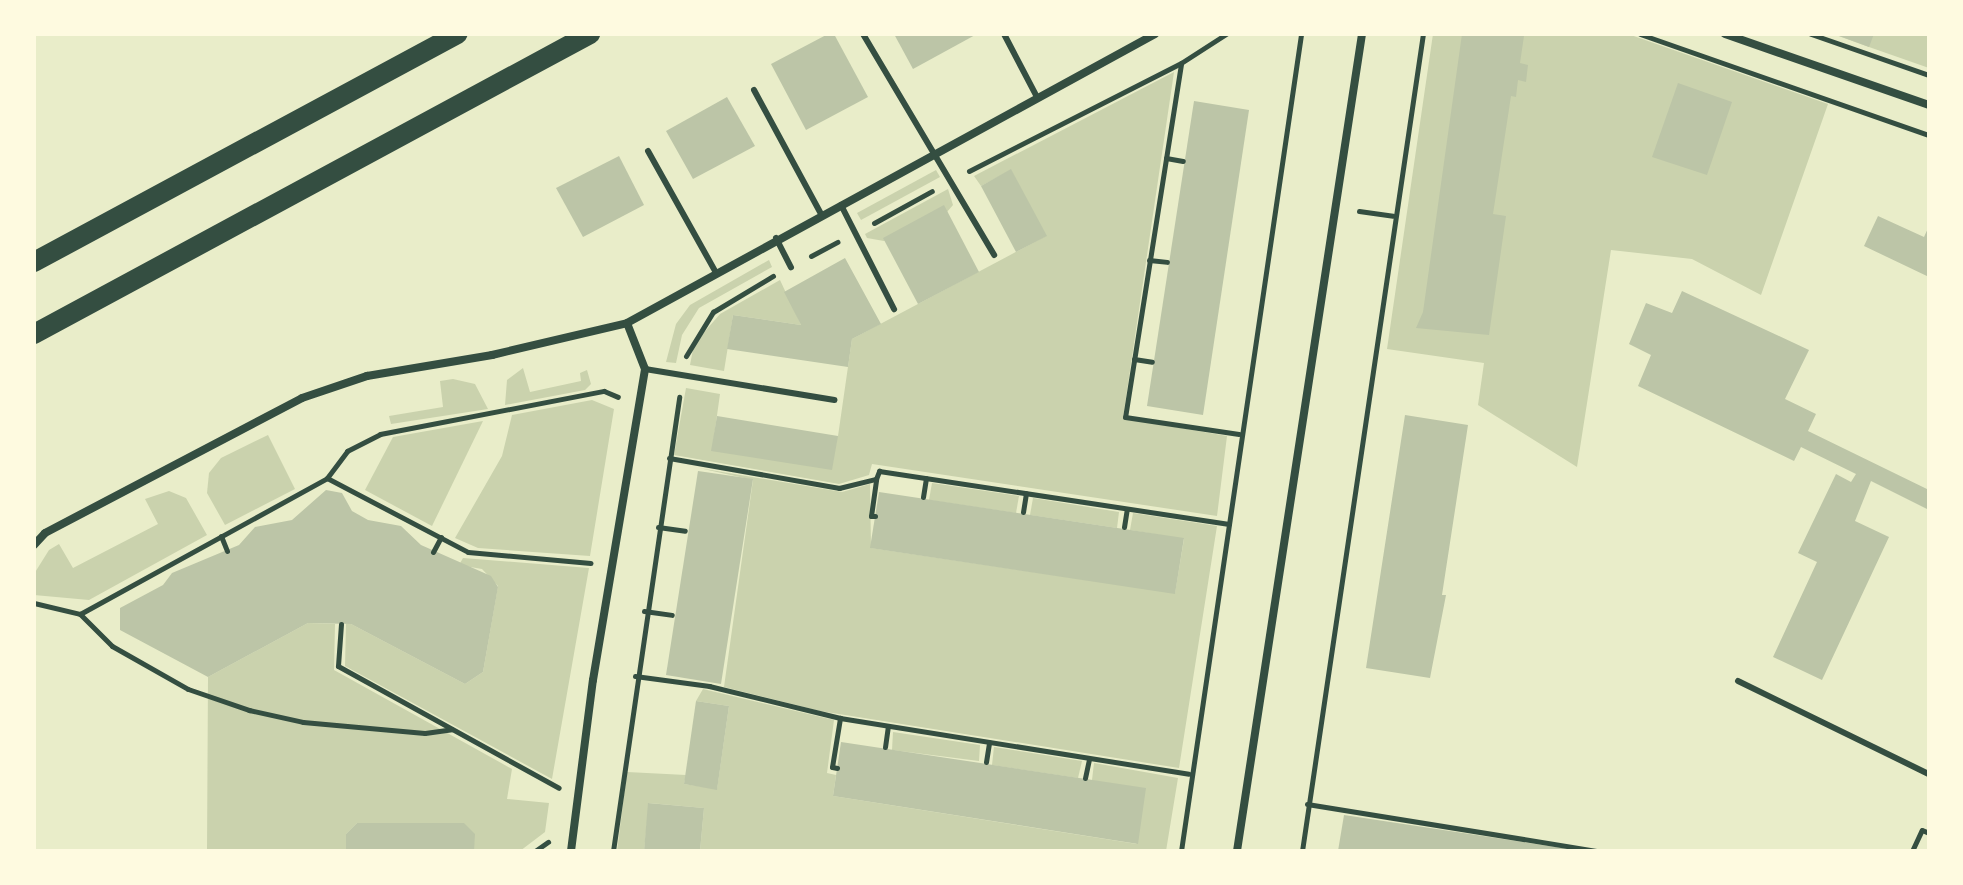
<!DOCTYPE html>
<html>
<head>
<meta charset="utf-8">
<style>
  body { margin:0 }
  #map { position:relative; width:1963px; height:885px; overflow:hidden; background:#e9edc9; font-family:Arial,sans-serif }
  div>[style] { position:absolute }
  .green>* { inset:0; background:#cad2ad }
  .building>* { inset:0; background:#bcc5a7 }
  .path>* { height:5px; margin:-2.5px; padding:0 2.5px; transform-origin:2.5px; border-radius:2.5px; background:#344e41 }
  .service>* { height:6px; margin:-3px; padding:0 3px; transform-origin:3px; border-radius:3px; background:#344e41 }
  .minor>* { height:8px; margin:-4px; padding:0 4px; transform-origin:4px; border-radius:4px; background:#344e41 }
  .primary>* { height:20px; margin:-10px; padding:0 10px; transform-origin:10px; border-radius:10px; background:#344e41 }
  span { translate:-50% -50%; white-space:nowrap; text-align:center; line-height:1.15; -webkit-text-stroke:7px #fefae0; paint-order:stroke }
  .frame { position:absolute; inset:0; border:36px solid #fefae0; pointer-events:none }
</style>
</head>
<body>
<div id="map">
  <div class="green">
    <div style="clip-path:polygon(1433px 34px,1628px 34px,1828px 104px,1761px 295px,1692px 259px,1611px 250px,1577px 467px,1478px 405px,1484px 363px,1387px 349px)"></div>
    <div style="clip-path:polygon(1833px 34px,1929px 34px,1929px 68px,1869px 47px)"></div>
    <div style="clip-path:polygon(1174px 72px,1123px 418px,1227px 436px,1217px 516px,872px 464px,869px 475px,839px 484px,674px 455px,686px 388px,720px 394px,712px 451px,838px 436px,852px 339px,1046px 236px,1011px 170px,981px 186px,974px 176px)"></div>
    <div style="clip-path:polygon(936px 170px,940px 177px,861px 220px,857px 213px)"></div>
    <div style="clip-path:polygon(948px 189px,953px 205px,947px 212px,884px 241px,867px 238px,865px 234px)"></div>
    <div style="clip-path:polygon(769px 260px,772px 267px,699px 308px,682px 335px,676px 363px,666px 362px,676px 324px,690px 305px)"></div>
    <div style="clip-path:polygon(780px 280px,801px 325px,733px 315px,724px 371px,690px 365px,694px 344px,720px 314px)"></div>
    <div style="clip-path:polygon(523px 368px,530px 392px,581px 381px,580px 373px,587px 370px,591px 384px,585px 390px,505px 405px,507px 380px)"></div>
    <div style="clip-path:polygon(453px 379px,475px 384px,488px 409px,391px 424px,389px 416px,443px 407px,440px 381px)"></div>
    <div style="clip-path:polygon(592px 400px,614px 409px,590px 556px,478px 548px,455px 538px,502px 456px,512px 415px)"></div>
    <div style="clip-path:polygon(483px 421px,432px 526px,365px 490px,393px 437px)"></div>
    <div style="clip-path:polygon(268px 435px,295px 489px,225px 525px,207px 493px,209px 473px,221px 458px)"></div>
    <div style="clip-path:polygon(699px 468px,842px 492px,870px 484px,871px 548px,1175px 593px,1184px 539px,1130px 530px,1133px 513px,1217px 526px,1179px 768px,820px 711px,724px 687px,753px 480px)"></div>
    <div style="clip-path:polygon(932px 483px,1019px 496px,1016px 513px,929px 500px)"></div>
    <div style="clip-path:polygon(169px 491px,186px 498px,207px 535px,89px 600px,34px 595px,34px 574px,49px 550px,59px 544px,73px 568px,158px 524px,145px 499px)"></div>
    <div style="clip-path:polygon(1033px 498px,1119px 512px,1117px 528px,1030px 515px)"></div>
    <div style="clip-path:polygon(463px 558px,589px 568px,552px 779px,345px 666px,346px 624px,351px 624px,465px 684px,483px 672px,498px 586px,482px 569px,459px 565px)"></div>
    <div style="clip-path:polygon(308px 623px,335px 624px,334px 670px,512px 769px,507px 799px,549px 803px,545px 832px,520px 851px,474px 851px,474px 834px,357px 823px,346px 834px,346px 851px,207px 851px,208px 677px)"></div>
    <div style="clip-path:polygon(703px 689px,834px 720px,827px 773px,836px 775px,833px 796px,1137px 844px,1092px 780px,1094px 763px,1178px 778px,1166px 851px,700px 851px,704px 808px,649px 803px,644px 851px,617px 851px,627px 772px,686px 775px,684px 784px,717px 789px,729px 706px,696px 701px)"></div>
    <div style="clip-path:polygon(893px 732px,980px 745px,979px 761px,892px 750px)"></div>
    <div style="clip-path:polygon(994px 747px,1082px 761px,1078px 778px,992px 765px)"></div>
  </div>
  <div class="building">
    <div style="clip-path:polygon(828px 34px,834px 34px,868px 97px,806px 130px,771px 64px)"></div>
    <div style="clip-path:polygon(894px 34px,977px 34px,913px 69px)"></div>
    <div style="clip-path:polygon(1462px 34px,1524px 36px,1520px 63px,1528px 65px,1526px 82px,1518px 80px,1516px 97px,1511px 96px,1493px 214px,1506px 216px,1489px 335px,1416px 328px,1423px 312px)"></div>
    <div style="clip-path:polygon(1834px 34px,1874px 34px,1869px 47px)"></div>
    <div style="clip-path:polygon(1678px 83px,1732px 102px,1707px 175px,1652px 157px)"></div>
    <div style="clip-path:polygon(727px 97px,755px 146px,693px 179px,666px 131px)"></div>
    <div style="clip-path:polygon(1194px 101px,1249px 110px,1203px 415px,1147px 406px)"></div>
    <div style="clip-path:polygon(619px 156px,644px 205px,583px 237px,556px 188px)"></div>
    <div style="clip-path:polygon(1011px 169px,1047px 236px,1016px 252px,981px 186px)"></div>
    <div style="clip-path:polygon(944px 205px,979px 272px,918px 304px,883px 238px)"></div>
    <div style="clip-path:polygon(1878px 216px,1924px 237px,1929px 226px,1929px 277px,1864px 246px)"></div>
    <div style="clip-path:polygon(845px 258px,881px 324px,852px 339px,848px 367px,727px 349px,733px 315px,801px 325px,784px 292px)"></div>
    <div style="clip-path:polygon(1682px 291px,1809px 350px,1785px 399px,1816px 414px,1808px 431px,1929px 490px,1929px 510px,1871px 481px,1855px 521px,1889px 537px,1822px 680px,1773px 657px,1817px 562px,1798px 553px,1836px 474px,1851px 482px,1856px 474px,1801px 447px,1794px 461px,1638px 386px,1651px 355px,1629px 344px,1646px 303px,1672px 313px)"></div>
    <div style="clip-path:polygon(1405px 415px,1468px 425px,1442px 595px,1446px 595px,1430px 678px,1366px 668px)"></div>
    <div style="clip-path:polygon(717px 416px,838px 436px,832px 470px,711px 451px)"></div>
    <div style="clip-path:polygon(698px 471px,753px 479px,721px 684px,666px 675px)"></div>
    <div style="clip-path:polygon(326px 490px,342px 493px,352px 511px,368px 520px,401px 526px,421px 545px,491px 576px,498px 587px,483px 672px,465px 684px,351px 624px,308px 623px,208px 677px,120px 630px,120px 608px,163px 585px,172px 573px,239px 545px,255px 527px,292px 520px)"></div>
    <div style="clip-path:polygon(879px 492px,1184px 538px,1175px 594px,870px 548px)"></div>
    <div style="clip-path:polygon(696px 701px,729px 706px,717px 790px,684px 784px)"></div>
    <div style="clip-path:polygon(841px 742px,1146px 788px,1138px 844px,833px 796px)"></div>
    <div style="clip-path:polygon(648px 803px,704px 808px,700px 851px,644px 851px)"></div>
    <div style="clip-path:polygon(1344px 815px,1569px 849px,1569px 851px,1338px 851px)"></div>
    <div style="clip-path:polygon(357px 823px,464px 823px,475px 834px,474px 851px,346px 851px,346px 834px)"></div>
  </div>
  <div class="path">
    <div style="left:1640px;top:34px;width:306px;rotate:19.3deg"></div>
    <div style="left:1811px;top:34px;width:125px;rotate:19.2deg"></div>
    <div style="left:1181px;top:64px;width:357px;rotate:99deg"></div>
    <div style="left:1125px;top:417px;width:115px;rotate:8.5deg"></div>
    <div style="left:1166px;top:158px;width:17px;rotate:10deg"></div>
    <div style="left:969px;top:171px;width:238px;rotate:-27deg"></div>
    <div style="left:1181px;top:63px;width:54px;rotate:-32.8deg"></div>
    <div style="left:1359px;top:211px;width:34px;rotate:8deg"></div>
    <div style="left:874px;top:223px;width:66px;rotate:-28.9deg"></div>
    <div style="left:811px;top:256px;width:30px;rotate:-28deg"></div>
    <div style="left:1149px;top:260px;width:18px;rotate:6deg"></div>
    <div style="left:686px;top:356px;width:52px;rotate:-58.5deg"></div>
    <div style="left:713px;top:312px;width:70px;rotate:-31deg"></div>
    <div style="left:1134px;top:359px;width:18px;rotate:9deg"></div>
    <div style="left:669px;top:458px;width:173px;rotate:10deg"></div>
    <div style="left:839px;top:488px;width:38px;rotate:-14deg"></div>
    <div style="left:876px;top:479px;width:9px;rotate:-69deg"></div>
    <div style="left:879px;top:471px;width:354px;rotate:8.6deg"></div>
    <div style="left:327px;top:478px;width:159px;rotate:27.7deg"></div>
    <div style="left:468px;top:552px;width:123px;rotate:5.1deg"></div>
    <div style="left:923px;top:497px;width:19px;rotate:-81deg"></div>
    <div style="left:1023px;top:512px;width:19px;rotate:-81deg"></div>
    <div style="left:875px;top:516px;width:4px;rotate:180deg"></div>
    <div style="left:871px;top:516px;width:37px;rotate:-82deg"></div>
    <div style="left:658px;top:527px;width:27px;rotate:8deg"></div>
    <div style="left:1124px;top:527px;width:18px;rotate:-81deg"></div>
    <div style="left:221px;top:536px;width:16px;rotate:68deg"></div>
    <div style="left:433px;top:552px;width:17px;rotate:-62deg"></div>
    <div style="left:34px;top:603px;width:47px;rotate:13.4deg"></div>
    <div style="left:80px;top:614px;width:45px;rotate:45deg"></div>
    <div style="left:112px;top:646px;width:87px;rotate:29.5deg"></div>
    <div style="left:188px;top:689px;width:65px;rotate:19deg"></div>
    <div style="left:249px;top:710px;width:55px;rotate:12.5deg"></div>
    <div style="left:303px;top:722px;width:122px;rotate:5.2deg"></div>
    <div style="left:425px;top:733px;width:27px;rotate:-8deg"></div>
    <div style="left:644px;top:611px;width:28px;rotate:8deg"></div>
    <div style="left:80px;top:614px;width:282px;rotate:-28.8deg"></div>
    <div style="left:327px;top:478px;width:34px;rotate:-53deg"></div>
    <div style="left:347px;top:451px;width:37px;rotate:-27deg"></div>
    <div style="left:380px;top:434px;width:228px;rotate:-10.9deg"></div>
    <div style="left:604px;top:391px;width:15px;rotate:23deg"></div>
    <div style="left:341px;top:624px;width:42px;rotate:94.1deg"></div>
    <div style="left:338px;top:666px;width:252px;rotate:28.9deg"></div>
    <div style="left:635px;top:676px;width:75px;rotate:7.7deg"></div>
    <div style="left:709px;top:686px;width:135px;rotate:13.7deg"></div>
    <div style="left:840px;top:718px;width:353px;rotate:9.1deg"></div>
    <div style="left:885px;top:747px;width:21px;rotate:-82deg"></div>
    <div style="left:986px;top:762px;width:20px;rotate:-81deg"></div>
    <div style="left:837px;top:768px;width:5px;rotate:-169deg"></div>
    <div style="left:832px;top:767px;width:50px;rotate:-80.7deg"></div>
    <div style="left:1085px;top:778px;width:19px;rotate:-78deg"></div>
    <div style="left:1307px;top:804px;width:293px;rotate:9.2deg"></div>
    <div style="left:535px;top:851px;width:16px;rotate:-35deg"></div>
    <div style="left:613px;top:851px;width:459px;rotate:-81.7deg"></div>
    <div style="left:1181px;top:851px;width:826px;rotate:-81.64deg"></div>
    <div style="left:1302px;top:851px;width:826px;rotate:-81.58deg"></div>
    <div style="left:1912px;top:851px;width:23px;rotate:-65deg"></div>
    <div style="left:1922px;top:830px;width:8px;rotate:23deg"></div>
  </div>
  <div class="service">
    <div style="left:863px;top:34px;width:257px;rotate:59.3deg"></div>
    <div style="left:1004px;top:34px;width:71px;rotate:62.4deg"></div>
    <div style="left:754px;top:90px;width:141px;rotate:61.6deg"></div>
    <div style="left:648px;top:151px;width:137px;rotate:60.8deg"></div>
    <div style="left:841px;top:205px;width:117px;rotate:63deg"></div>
    <div style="left:776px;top:238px;width:33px;rotate:63deg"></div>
    <div style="left:645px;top:369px;width:192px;rotate:9.3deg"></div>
    <div style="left:1738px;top:681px;width:212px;rotate:26deg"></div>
  </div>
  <div class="minor">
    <div style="left:1725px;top:34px;width:216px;rotate:19.2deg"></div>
    <div style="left:34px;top:545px;width:16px;rotate:-47deg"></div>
    <div style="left:45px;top:533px;width:290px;rotate:-27.7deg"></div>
    <div style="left:302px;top:398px;width:69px;rotate:-18.7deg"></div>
    <div style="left:367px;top:376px;width:127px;rotate:-9.5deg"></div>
    <div style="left:492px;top:355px;width:139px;rotate:-13.3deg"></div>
    <div style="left:627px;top:323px;width:602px;rotate:-28.69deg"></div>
    <div style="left:571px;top:851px;width:172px;rotate:-82.7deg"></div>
    <div style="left:593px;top:680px;width:315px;rotate:-80.5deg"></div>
    <div style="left:645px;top:369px;width:49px;rotate:-111.4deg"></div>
    <div style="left:1237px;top:851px;width:827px;rotate:-81.3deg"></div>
  </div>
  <div class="primary">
    <div style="left:34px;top:262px;width:481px;rotate:-28.3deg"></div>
    <div style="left:34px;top:334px;width:632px;rotate:-28.35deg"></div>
  </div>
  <div class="frame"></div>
</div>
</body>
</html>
